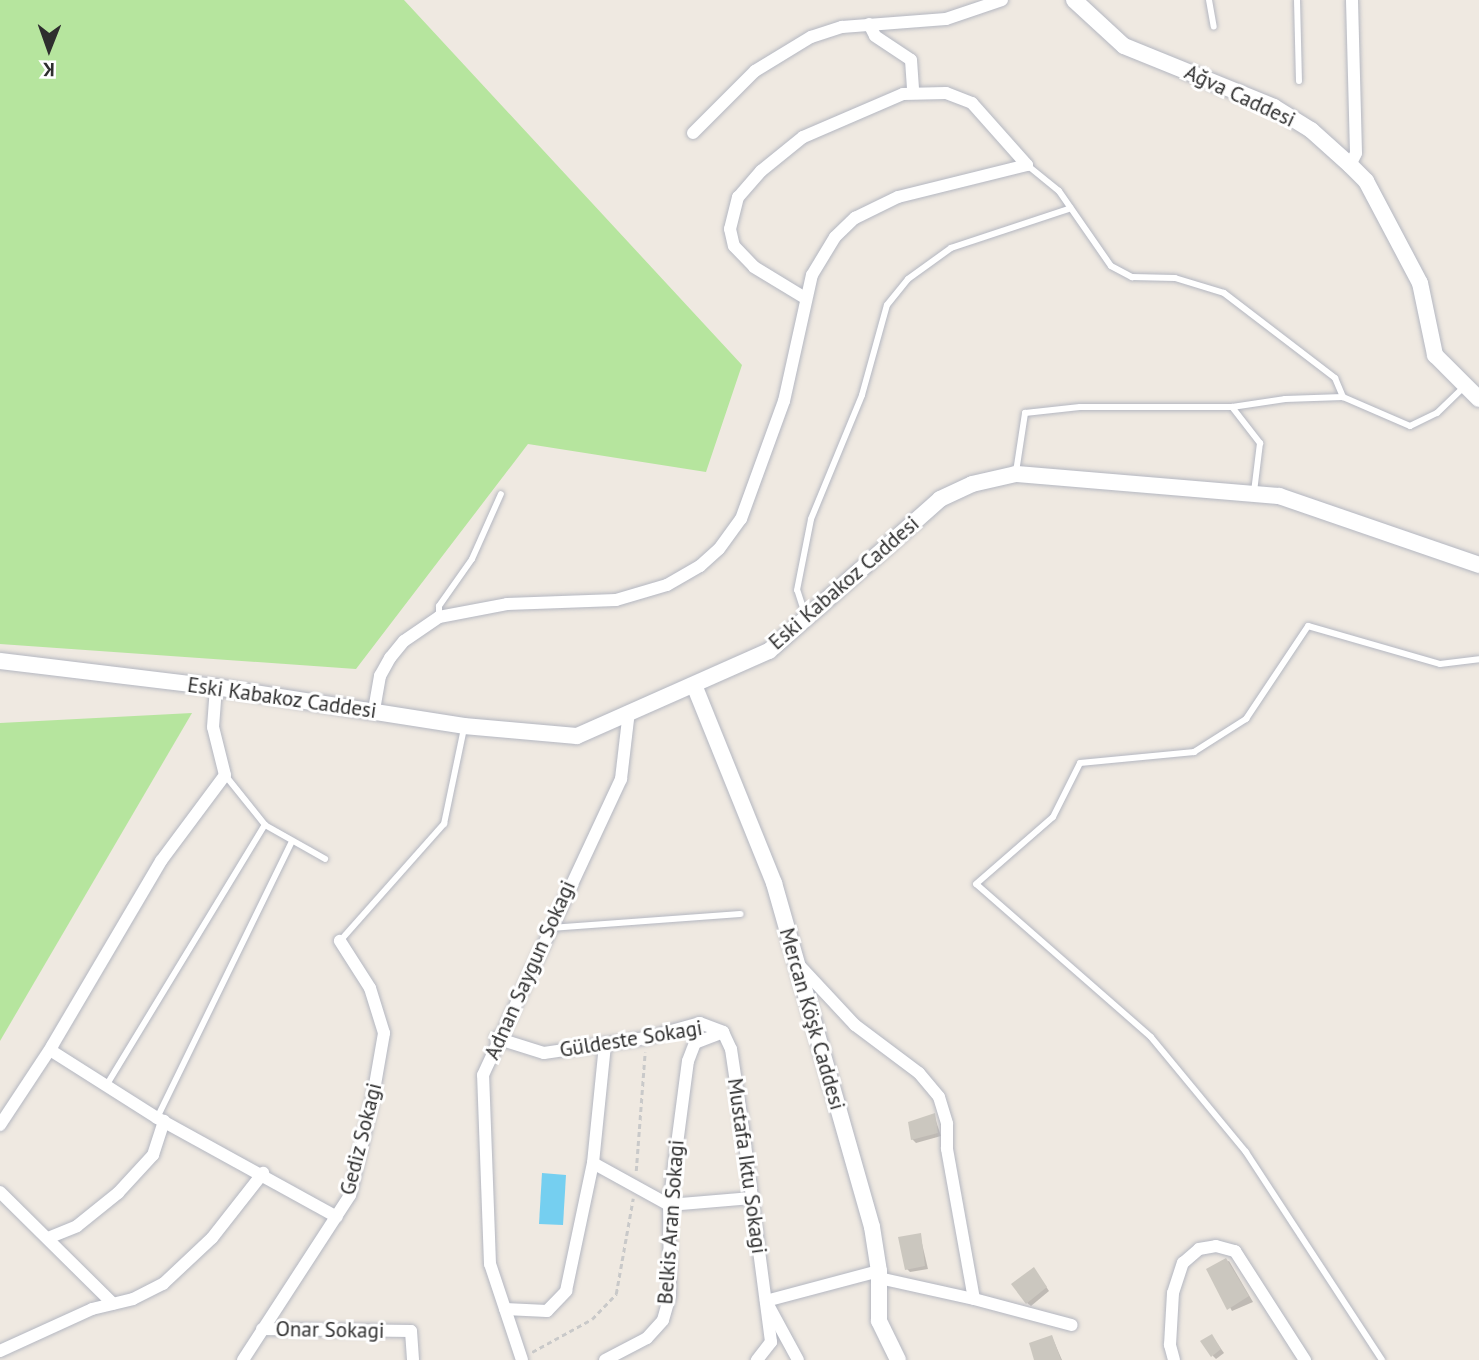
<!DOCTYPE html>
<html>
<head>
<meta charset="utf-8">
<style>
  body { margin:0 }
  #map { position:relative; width:1479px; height:1360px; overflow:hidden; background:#efe9e1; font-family:"PT Sans",sans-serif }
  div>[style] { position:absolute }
  .green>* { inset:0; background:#b6e59e }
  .water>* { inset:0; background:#75cff0 }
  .shadow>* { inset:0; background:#0003 }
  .building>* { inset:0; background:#cbc7bf }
  .path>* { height:2.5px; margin-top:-1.25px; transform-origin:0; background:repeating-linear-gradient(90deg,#c9c9c9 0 5px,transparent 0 8.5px) }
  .roads { filter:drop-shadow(0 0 2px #b4b7c1) drop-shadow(0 0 2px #b4b7c1) }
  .service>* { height:6px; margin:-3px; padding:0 3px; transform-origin:3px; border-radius:3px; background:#fff }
  .minor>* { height:12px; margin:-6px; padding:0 6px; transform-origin:6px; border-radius:6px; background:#fff }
  .tertiary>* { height:16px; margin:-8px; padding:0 8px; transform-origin:8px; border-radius:8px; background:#fff }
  span { translate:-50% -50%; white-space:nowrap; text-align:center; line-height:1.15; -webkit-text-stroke:6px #fff; paint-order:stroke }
  .street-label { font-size:21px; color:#2e2e2e }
  .north { position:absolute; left:14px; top:14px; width:70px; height:70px; -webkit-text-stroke:5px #fff; paint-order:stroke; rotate:181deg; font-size:19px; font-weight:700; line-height:28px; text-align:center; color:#2e2e2e }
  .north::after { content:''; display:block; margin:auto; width:24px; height:32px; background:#2e2e2e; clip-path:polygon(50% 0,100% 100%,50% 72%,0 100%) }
</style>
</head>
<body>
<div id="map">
  <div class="green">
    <div style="clip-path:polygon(0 0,404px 0,742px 365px,706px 472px,528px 444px,356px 669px,0 644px)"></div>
    <div style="clip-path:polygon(192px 713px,0 1041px,0 723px)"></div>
  </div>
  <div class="water">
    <div style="clip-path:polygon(542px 1173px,566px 1175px,563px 1225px,539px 1224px)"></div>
  </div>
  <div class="shadow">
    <div style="clip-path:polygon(934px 1115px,941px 1136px,916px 1143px,912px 1139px)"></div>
    <div style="clip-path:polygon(920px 1235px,928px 1269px,910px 1272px,907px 1269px)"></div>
    <div style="clip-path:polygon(1229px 1261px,1253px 1302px,1232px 1311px,1209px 1270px)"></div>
    <div style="clip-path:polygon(1037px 1273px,1049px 1291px,1031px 1306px,1027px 1303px)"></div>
    <div style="clip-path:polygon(1212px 1336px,1224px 1353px,1216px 1359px,1213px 1356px)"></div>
    <div style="clip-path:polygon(1052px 1337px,1062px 1360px,1038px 1360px)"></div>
  </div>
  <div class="building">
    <div style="clip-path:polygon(935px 1113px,938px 1133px,911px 1140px,908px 1122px)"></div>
    <div style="clip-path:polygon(921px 1233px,925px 1266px,905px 1270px,898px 1237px)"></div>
    <div style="clip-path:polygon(1226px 1258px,1249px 1296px,1227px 1310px,1206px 1269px)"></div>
    <div style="clip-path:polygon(1034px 1267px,1047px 1287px,1026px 1304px,1011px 1284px)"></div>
    <div style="clip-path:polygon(1212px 1334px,1221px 1349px,1211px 1357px,1200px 1341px)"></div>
    <div style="clip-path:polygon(1052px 1335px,1061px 1360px,1034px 1360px,1029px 1343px)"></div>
  </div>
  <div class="path">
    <div style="left:636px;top:1171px;width:119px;rotate:-85.7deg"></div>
    <div style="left:532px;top:1352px;width:68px;rotate:-28.8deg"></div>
    <div style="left:592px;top:1319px;width:35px;rotate:-46deg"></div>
    <div style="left:616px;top:1294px;width:97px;rotate:-79.9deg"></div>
  </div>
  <div class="roads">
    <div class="service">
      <div style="left:1209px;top:0;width:27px;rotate:80deg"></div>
      <div style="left:1297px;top:0;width:81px;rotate:88.6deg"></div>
      <div style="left:1027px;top:165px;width:41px;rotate:39.1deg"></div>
      <div style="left:1059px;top:191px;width:91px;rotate:55.3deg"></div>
      <div style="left:1111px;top:266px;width:24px;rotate:28deg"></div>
      <div style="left:1132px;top:277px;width:43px;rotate:1.3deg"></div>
      <div style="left:1175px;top:278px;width:51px;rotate:17deg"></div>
      <div style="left:1224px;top:293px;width:140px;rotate:37.4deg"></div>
      <div style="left:1335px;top:378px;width:21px;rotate:67deg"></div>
      <div style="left:1232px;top:407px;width:46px;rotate:52.1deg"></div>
      <div style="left:1260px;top:443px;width:49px;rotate:97deg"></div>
      <div style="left:1016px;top:472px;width:60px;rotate:-81.3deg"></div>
      <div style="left:1025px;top:413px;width:55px;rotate:-6.2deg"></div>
      <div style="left:1080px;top:407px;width:152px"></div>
      <div style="left:1232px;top:407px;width:54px;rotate:-8.6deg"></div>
      <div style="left:1285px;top:399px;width:58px;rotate:-2deg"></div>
      <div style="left:1343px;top:397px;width:73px;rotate:23.4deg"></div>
      <div style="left:1410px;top:426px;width:30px;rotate:-26deg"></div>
      <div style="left:1437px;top:413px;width:39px;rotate:-44deg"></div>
      <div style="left:439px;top:617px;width:11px;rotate:-90deg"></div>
      <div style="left:439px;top:606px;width:57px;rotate:-54.9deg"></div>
      <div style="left:472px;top:559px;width:71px;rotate:-66deg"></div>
      <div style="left:806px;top:617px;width:28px;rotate:-108deg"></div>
      <div style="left:797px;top:590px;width:72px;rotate:-78.8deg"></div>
      <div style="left:811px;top:519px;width:134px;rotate:-67.6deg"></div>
      <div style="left:862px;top:395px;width:93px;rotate:-74.5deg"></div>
      <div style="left:887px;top:305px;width:33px;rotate:-51deg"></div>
      <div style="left:908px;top:279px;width:53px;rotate:-35.8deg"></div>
      <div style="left:951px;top:248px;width:126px;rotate:-18.4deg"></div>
      <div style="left:225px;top:775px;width:64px;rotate:51.3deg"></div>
      <div style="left:265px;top:825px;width:69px;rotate:29.5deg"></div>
      <div style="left:550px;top:928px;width:191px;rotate:-4.2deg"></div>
      <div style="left:340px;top:941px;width:157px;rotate:-48.4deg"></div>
      <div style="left:444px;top:824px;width:98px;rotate:-78.2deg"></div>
      <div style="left:106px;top:1086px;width:306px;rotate:-58.7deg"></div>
      <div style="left:157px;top:1118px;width:306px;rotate:-64deg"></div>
      <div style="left:1382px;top:1360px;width:249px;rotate:-123.2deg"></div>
      <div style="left:1246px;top:1152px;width:149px;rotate:-129.6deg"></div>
      <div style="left:1151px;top:1037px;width:232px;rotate:-138.8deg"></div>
      <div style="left:976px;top:884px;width:102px;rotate:-41deg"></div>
      <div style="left:1053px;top:817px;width:60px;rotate:-63.4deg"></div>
      <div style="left:1080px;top:763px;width:115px;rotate:-5.5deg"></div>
      <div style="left:1194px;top:752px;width:62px;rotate:-32.4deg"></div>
      <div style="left:1246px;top:719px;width:112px;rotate:-56.3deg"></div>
      <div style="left:1308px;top:626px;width:137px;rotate:16.1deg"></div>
      <div style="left:1440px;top:664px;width:39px;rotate:-7deg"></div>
    </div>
    <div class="minor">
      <div style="left:869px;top:24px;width:13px;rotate:63deg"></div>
      <div style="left:875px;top:36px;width:43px;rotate:33.7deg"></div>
      <div style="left:911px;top:60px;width:32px;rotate:86deg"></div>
      <div style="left:693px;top:133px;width:88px;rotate:-45deg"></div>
      <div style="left:755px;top:71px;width:66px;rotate:-31.3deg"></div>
      <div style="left:811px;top:37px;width:33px;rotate:-18deg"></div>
      <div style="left:842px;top:27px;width:104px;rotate:-4.4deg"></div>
      <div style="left:946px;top:19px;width:59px;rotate:-18.7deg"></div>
      <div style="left:1350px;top:165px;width:13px;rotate:-63deg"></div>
      <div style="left:1356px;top:153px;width:153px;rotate:-91.5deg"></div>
      <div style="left:374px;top:710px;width:35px;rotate:-80deg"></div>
      <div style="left:380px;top:676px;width:21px;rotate:-61deg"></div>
      <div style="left:390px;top:658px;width:22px;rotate:-51deg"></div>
      <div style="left:404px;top:641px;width:42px;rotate:-34.4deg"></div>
      <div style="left:439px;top:617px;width:69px;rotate:-10.8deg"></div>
      <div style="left:507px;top:604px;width:109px;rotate:-2.1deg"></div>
      <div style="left:616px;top:600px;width:53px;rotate:-16.4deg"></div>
      <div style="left:667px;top:585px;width:38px;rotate:-30deg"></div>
      <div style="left:700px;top:566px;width:25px;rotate:-42deg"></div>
      <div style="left:719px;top:549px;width:37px;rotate:-54deg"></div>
      <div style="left:741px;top:519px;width:126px;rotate:-70deg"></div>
      <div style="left:784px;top:401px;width:129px;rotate:-77.5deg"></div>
      <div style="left:812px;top:275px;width:44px;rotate:-58.8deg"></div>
      <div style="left:835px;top:237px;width:28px;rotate:-44deg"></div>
      <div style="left:855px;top:218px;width:48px;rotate:-26deg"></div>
      <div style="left:898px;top:197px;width:133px;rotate:-13.9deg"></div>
      <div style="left:1027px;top:165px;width:83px;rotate:-131.6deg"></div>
      <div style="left:972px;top:103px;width:28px;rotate:-159deg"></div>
      <div style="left:946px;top:93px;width:43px;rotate:178.7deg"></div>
      <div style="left:903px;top:94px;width:109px;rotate:156.7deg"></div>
      <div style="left:803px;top:137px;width:54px;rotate:141deg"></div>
      <div style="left:761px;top:171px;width:35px;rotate:131deg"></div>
      <div style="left:738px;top:197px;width:33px;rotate:104deg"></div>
      <div style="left:730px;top:229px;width:17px;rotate:77deg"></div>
      <div style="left:734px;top:246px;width:29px;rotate:46deg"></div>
      <div style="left:754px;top:267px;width:60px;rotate:31.3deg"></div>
      <div style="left:799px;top:965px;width:82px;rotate:47deg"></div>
      <div style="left:855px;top:1025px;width:80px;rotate:36.9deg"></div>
      <div style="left:919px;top:1073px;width:31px;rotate:50deg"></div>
      <div style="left:939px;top:1097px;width:28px;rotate:73deg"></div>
      <div style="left:947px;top:1124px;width:25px;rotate:90deg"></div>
      <div style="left:947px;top:1149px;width:152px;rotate:79.8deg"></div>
      <div style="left:974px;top:1299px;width:101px;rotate:14.9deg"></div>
      <div style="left:723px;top:1032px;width:19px;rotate:65deg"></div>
      <div style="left:731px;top:1049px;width:81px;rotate:81.5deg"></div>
      <div style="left:743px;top:1129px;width:215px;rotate:82.5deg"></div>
      <div style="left:771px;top:1342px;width:23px;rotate:128deg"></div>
      <div style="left:496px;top:1038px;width:50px;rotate:17.4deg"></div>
      <div style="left:544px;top:1053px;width:103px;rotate:-8.4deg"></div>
      <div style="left:646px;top:1038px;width:56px;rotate:-15.5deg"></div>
      <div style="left:700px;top:1023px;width:25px;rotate:21deg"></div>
      <div style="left:50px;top:1050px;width:127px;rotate:32.4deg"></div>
      <div style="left:157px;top:1118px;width:205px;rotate:28.8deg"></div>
      <div style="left:0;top:1125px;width:95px;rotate:-56.6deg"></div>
      <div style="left:52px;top:1046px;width:215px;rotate:-59.5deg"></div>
      <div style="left:161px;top:861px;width:107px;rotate:-53.3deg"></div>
      <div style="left:225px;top:775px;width:49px;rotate:-104deg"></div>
      <div style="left:213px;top:727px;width:40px;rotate:-85.7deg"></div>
      <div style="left:593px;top:1163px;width:87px;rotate:28.9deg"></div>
      <div style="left:669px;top:1205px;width:83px;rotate:-4.8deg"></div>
      <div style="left:0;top:1192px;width:159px;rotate:44.7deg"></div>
      <div style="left:48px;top:1238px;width:31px;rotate:-22deg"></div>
      <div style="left:77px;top:1226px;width:53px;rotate:-38.8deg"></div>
      <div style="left:118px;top:1193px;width:52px;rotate:-47.4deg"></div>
      <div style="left:153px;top:1155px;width:36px;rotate:-72deg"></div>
      <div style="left:879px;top:1278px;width:97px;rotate:12.5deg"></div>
      <div style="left:505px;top:1309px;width:42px;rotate:2.7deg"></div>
      <div style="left:547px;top:1311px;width:28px;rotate:-46deg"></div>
      <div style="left:566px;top:1291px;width:131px;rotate:-78.1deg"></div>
      <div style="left:593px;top:1163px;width:120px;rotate:-84.2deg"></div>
      <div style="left:262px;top:1329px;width:149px;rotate:0.8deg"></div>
      <div style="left:411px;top:1331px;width:29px;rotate:86deg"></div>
      <div style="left:0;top:1351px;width:101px;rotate:-24.5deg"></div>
      <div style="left:92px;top:1309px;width:42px;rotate:-13.7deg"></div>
      <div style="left:133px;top:1299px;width:34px;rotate:-27deg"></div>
      <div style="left:163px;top:1284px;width:67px;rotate:-43.2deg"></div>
      <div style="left:212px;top:1238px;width:83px;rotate:-51.9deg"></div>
      <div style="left:243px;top:1360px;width:197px;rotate:-57deg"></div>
      <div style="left:350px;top:1195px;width:96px;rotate:-76.7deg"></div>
      <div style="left:372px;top:1102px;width:70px;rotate:-80.1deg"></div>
      <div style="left:384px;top:1033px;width:47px;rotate:-107.3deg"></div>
      <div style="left:370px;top:988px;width:56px;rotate:-122.6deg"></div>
      <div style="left:522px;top:1360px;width:101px;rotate:-108.4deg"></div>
      <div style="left:490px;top:1264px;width:189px;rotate:-92.1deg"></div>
      <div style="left:483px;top:1075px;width:327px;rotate:-65deg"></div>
      <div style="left:621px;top:779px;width:68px;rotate:-83.3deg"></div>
      <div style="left:605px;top:1360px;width:47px;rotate:-27.6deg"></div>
      <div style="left:647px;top:1338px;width:24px;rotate:-48deg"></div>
      <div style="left:663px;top:1320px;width:26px;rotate:-74deg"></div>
      <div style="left:670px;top:1295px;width:90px;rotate:-90.6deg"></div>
      <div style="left:669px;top:1205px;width:145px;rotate:-82.5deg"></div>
      <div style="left:688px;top:1061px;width:19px;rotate:-69deg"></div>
      <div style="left:695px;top:1043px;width:30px;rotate:-21deg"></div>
      <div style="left:798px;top:1360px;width:67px;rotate:-118.5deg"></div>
      <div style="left:766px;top:1301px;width:117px;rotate:-14.9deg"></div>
      <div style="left:1174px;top:1360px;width:16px;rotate:-105deg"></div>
      <div style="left:1170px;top:1345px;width:52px;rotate:-86.7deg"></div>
      <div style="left:1173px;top:1293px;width:32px;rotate:-72deg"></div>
      <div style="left:1183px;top:1263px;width:21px;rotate:-41deg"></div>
      <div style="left:1199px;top:1249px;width:17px;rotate:-10deg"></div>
      <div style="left:1216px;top:1246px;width:20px;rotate:15deg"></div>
      <div style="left:1235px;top:1251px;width:130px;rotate:57.3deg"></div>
    </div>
    <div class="tertiary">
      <div style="left:1074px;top:0;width:68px;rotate:42.6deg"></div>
      <div style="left:1124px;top:46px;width:162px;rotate:22.1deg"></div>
      <div style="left:1274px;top:107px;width:44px;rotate:31.9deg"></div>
      <div style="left:1311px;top:130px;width:52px;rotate:41.9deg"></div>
      <div style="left:1350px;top:165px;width:23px;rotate:45deg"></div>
      <div style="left:1366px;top:181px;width:115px;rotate:62.1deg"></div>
      <div style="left:1420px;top:283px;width:74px;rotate:78.2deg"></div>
      <div style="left:1435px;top:355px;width:62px;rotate:45deg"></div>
      <div style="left:0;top:661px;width:218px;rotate:6.9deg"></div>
      <div style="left:216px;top:687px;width:251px;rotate:8.9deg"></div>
      <div style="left:464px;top:726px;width:113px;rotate:5.1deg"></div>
      <div style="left:577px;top:736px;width:210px;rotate:-23.9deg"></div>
      <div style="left:769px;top:651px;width:229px;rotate:-41.6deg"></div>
      <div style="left:940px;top:499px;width:35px;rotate:-25deg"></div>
      <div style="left:972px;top:484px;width:45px;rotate:-12.8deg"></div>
      <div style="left:1016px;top:474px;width:264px;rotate:4.8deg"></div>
      <div style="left:1279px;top:496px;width:212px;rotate:19deg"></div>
      <div style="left:694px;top:685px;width:214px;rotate:68deg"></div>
      <div style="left:774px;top:883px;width:358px;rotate:74.1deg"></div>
      <div style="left:872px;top:1227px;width:45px;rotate:81deg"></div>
      <div style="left:879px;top:1271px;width:50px;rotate:90deg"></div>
      <div style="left:879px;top:1321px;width:43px;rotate:64deg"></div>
    </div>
  </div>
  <div class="street-label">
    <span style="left:1240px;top:96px;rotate:25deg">Ağva Caddesi</span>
    <span style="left:844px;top:583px;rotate:-41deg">Eski Kabakoz Caddesi</span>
    <span style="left:282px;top:698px;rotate:8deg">Eski Kabakoz Caddesi</span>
    <span style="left:530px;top:970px;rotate:-66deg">Adnan Saygun Sokagi</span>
    <span style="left:812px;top:1019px;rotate:74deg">Mercan Köşk Caddesi</span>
    <span style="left:631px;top:1039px;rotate:-9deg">Güldeste Sokagi</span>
    <span style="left:361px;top:1139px;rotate:-76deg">Gediz Sokagi</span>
    <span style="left:747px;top:1166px;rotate:82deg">Mustafa Iktu Sokagi</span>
    <span style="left:671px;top:1222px;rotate:-86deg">Belkis Aran Sokagi</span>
    <span style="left:330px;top:1330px;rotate:1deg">Onar Sokagi</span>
  </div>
  <div class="north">K</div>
</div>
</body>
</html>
